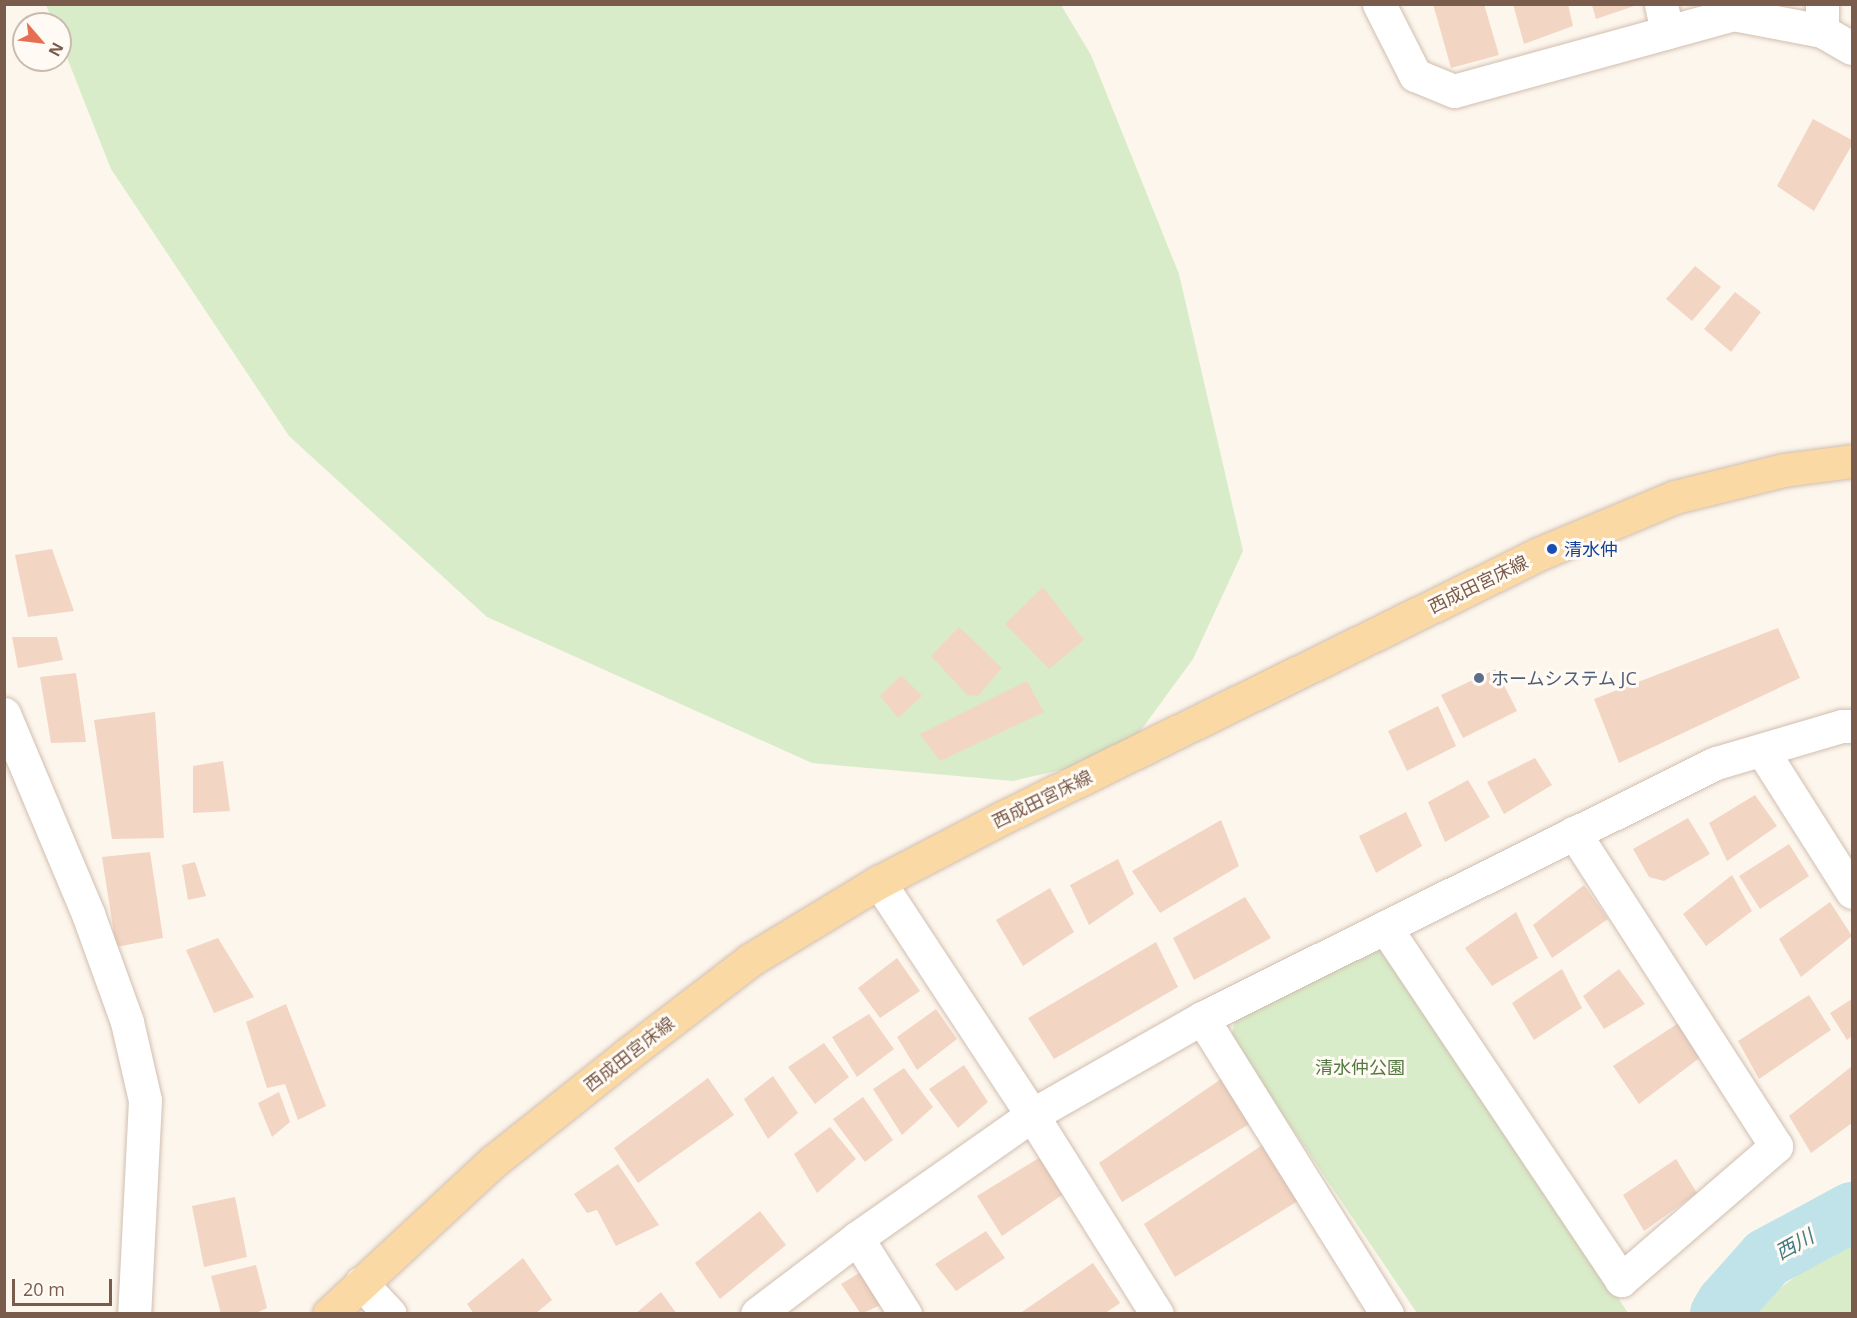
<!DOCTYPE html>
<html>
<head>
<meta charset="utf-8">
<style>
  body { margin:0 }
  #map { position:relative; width:1857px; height:1318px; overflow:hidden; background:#fdf6ec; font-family:"Open Sans","Noto Sans JP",sans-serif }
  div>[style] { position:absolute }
  .green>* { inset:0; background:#d8ecc9 }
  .river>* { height:60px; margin:-30px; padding:0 30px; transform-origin:30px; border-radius:30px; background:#bfe3e8 }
  .building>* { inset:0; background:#f3d5c3 }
  .roads { filter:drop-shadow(0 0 2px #d1beb0) drop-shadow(0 0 2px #d1beb0) }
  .minor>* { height:33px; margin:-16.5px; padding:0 16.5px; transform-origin:16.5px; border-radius:16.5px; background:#fff }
  .major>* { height:33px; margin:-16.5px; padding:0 16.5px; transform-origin:16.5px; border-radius:16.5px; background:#fbd9a5 }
  .dots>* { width:16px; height:16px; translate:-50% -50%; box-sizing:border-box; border:3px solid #fffaf3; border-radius:50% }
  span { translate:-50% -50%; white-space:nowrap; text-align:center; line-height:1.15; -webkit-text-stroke:6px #fffaf3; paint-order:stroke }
  .transit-label { font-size:18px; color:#164399 }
  .left { translate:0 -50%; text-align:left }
  .street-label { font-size:18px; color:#7a5c4d }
  .service-label { font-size:18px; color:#4e5e75 }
  .park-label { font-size:18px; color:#537a41 }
  .water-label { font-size:20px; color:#437c86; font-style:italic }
  .frame { position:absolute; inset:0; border:6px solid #7a5c4d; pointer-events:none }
  .north { position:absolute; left:12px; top:12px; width:60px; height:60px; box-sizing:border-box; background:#fffaf3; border:2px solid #cabbb1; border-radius:50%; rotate:118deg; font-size:16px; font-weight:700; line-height:24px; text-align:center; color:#7a5c4d }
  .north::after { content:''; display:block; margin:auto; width:21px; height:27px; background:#e76f51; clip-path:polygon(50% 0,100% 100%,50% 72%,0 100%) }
  .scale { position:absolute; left:12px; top:1279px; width:100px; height:27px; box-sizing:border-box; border:3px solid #7a5c4d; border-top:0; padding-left:8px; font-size:18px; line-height:21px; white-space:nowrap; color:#7a5c4d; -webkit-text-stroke:4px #fffaf3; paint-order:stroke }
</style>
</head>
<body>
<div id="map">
  <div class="green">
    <div style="clip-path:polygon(46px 5px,1061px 5px,1091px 55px,1179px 274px,1243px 551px,1193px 659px,1122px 756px,1013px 781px,812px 763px,487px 617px,289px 436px,111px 169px,60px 40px,60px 24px,54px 24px)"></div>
    <div style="clip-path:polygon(1386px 940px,1628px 1313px,1417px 1313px,1231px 1038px,1236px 1015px)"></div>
    <div style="clip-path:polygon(1852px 1238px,1852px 1313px,1747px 1313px,1840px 1243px)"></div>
  </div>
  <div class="river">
    <div style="left:1720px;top:1314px;width:12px;rotate:-59deg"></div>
    <div style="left:1726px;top:1304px;width:62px;rotate:-48.3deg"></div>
    <div style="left:1767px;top:1258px;width:97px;rotate:-28.4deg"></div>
  </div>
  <div class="building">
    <div style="clip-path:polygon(1433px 4px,1484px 4px,1499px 55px,1451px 68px)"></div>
    <div style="clip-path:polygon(1513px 4px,1568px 4px,1573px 26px,1524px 44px)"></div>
    <div style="clip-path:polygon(1592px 5px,1637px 5px,1596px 19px)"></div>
    <div style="clip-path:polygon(1813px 119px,1852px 140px,1852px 145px,1814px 211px,1777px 186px)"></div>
    <div style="clip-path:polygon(1695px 266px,1721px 287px,1692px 321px,1666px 299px)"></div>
    <div style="clip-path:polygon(1735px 292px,1761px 312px,1731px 352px,1704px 329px)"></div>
    <div style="clip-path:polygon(52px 549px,74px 611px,28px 617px,15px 555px)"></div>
    <div style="clip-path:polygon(1043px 587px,1084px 640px,1049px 669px,1005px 624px)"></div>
    <div style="clip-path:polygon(959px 627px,1002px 668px,978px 696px,967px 695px,931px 656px)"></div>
    <div style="clip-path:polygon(1778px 628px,1800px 678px,1619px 763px,1594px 699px)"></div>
    <div style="clip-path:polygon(12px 637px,57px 637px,63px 660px,18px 668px)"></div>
    <div style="clip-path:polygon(1496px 669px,1517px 711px,1463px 738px,1441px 695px)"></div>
    <div style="clip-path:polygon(76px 673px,86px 742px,51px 743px,40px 677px)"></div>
    <div style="clip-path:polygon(901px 675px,922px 696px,898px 718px,880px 696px)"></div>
    <div style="clip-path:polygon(1027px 681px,1044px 712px,940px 761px,920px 734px)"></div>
    <div style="clip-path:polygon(1438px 706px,1456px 746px,1407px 771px,1388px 731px)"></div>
    <div style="clip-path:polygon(155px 712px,164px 838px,112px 839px,94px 720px)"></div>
    <div style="clip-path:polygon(1535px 758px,1552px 785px,1504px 814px,1487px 782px)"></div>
    <div style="clip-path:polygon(223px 761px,230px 811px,193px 813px,193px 766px)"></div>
    <div style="clip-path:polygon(1468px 780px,1490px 817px,1445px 842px,1428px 802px)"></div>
    <div style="clip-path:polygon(1755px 795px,1777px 826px,1727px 861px,1709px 823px)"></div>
    <div style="clip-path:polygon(1406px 812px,1422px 846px,1376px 873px,1359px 836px)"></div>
    <div style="clip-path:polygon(1688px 818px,1710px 854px,1664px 881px,1649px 877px,1633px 849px)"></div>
    <div style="clip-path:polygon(1221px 820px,1239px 866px,1160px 913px,1132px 871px)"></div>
    <div style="clip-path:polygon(1789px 844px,1809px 876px,1760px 909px,1739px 876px)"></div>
    <div style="clip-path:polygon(150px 852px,163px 938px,116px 947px,102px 857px)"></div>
    <div style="clip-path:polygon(1118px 859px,1134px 894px,1089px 925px,1070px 885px)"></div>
    <div style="clip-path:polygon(195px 862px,206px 896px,188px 900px,182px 865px)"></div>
    <div style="clip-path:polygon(1732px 875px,1752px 911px,1706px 946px,1683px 914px)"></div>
    <div style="clip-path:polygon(1584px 885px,1608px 919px,1552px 958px,1533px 925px)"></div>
    <div style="clip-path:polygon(1050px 888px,1074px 932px,1023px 966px,996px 920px)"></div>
    <div style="clip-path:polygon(1245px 897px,1271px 938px,1194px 980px,1173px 938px)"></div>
    <div style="clip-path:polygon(1830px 902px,1852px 936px,1801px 977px,1779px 939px)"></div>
    <div style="clip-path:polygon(1516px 912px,1538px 958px,1492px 986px,1465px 948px)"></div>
    <div style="clip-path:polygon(218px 938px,254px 997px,214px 1013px,186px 950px)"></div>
    <div style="clip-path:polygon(1156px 942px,1178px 987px,1054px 1059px,1028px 1018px)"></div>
    <div style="clip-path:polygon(897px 958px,920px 991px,880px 1018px,858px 988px)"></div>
    <div style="clip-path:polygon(1562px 969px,1582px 1008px,1534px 1040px,1512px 1003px)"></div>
    <div style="clip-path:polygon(1619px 969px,1645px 1004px,1604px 1029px,1583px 996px)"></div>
    <div style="clip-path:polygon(1809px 995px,1831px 1030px,1759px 1079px,1738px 1041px)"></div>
    <div style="clip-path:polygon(1852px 999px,1852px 1036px,1847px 1040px,1830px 1013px)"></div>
    <div style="clip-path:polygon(286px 1004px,326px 1106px,298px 1120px,285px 1084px,267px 1088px,246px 1022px)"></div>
    <div style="clip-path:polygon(936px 1009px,957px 1039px,917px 1070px,897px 1037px)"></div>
    <div style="clip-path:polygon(869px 1014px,894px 1049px,857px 1077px,832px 1037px)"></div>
    <div style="clip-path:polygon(1680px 1022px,1702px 1056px,1639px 1104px,1613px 1066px)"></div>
    <div style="clip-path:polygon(824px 1043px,849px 1077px,815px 1104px,788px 1067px)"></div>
    <div style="clip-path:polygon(964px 1065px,988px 1102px,958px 1128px,929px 1089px)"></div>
    <div style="clip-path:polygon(1851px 1067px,1852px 1123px,1811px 1153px,1789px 1116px)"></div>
    <div style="clip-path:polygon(904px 1068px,933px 1107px,902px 1135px,873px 1089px)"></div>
    <div style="clip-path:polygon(773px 1076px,798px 1113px,768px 1139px,744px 1099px)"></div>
    <div style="clip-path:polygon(1224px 1077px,1254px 1121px,1122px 1202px,1099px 1163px)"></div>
    <div style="clip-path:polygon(708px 1078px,734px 1115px,638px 1183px,614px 1148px)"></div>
    <div style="clip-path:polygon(279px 1092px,290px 1122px,272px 1137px,258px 1103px)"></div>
    <div style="clip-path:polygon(863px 1097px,893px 1140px,865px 1162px,833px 1119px)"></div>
    <div style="clip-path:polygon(830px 1127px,856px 1159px,817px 1193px,794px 1154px)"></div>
    <div style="clip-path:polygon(1267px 1142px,1301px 1199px,1175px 1277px,1144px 1224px)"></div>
    <div style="clip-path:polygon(1047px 1153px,1068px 1191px,1002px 1236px,977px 1196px)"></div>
    <div style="clip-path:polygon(1676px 1159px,1697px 1193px,1644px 1231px,1623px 1195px)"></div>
    <div style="clip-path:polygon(618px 1164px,659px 1225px,616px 1246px,597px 1210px,587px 1213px,574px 1194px)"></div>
    <div style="clip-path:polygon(235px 1197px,247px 1257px,204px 1267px,192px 1206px)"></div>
    <div style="clip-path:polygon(760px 1211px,786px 1245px,720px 1299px,695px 1263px)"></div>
    <div style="clip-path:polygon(986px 1231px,1005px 1258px,956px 1291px,935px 1264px)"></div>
    <div style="clip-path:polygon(523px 1258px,552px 1300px,535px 1314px,474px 1314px,467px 1304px)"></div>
    <div style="clip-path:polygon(1093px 1263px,1120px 1303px,1104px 1314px,1019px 1314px)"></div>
    <div style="clip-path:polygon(256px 1265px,267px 1308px,254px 1314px,221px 1314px,211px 1276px)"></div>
    <div style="clip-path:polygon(866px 1269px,885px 1303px,861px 1314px,841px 1284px)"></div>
    <div style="clip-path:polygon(661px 1292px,677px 1314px,635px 1314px)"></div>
  </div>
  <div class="roads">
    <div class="minor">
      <div style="left:1379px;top:4px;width:80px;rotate:63.1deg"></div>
      <div style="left:1415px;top:75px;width:42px;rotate:22.3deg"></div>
      <div style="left:1454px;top:91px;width:289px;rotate:-15.4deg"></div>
      <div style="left:1733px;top:14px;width:91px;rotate:10.8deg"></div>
      <div style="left:1661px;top:4px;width:29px;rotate:78deg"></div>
      <div style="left:1822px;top:4px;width:27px;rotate:90deg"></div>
      <div style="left:1822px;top:31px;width:34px;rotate:30deg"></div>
      <div style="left:4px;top:714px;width:217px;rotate:67.2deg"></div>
      <div style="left:88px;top:914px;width:115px;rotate:70.1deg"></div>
      <div style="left:127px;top:1022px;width:80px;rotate:77deg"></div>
      <div style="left:145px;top:1100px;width:214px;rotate:92.9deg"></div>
      <div style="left:1762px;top:750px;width:168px;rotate:57.6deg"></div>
      <div style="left:879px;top:882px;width:279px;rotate:56.7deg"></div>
      <div style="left:1032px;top:1115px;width:235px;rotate:57.9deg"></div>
      <div style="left:1385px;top:927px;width:425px;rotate:56.2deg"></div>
      <div style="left:1621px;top:1280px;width:205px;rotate:-40.8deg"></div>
      <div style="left:1776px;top:1146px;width:373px;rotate:-122.8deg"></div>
      <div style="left:1202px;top:1018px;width:349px;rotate:58deg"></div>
      <div style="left:857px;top:1238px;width:90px;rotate:57.7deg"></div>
      <div style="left:361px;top:1283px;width:42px;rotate:46.9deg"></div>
      <div style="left:757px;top:1314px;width:126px;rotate:-37.2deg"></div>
      <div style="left:857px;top:1238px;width:214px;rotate:-35.1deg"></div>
      <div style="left:1032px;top:1115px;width:196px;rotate:-29.7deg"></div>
      <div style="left:1202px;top:1018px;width:574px;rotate:-26.39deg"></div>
      <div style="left:1716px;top:763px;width:131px;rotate:-16.4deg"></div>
      <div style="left:1842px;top:726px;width:10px"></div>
    </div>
    <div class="major">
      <div style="left:329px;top:1314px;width:226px;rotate:-42.9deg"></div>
      <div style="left:495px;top:1160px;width:171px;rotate:-38.6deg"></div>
      <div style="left:629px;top:1053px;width:153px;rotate:-37.5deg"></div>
      <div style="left:750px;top:960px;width:151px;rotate:-31.2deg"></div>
      <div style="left:879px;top:882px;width:143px;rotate:-27.5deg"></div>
      <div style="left:1006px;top:816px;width:596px;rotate:-26.18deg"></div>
      <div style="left:1541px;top:553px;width:145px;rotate:-22.7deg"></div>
      <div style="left:1675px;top:497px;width:112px;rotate:-13.9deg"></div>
      <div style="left:1784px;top:470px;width:69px;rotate:-7.5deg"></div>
    </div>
  </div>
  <div class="dots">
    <div style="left:1552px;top:549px;background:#1a4fb4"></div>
    <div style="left:1479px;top:678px;background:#5c6f8a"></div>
  </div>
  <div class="transit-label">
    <span class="left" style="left:1564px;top:549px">清水仲</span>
  </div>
  <div class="street-label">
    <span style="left:1478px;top:584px;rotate:-26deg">西成田宮床線</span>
    <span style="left:1042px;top:799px;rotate:-26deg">西成田宮床線</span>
    <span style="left:629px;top:1054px;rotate:-38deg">西成田宮床線</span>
  </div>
  <div class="service-label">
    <span class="left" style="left:1491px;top:678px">ホームシステム JC</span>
  </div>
  <div class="park-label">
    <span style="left:1360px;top:1067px">清水仲公園</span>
  </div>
  <div class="water-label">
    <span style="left:1794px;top:1244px;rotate:-29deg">西川</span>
  </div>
  <div class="frame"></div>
  <div class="north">N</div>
  <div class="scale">20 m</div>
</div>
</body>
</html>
